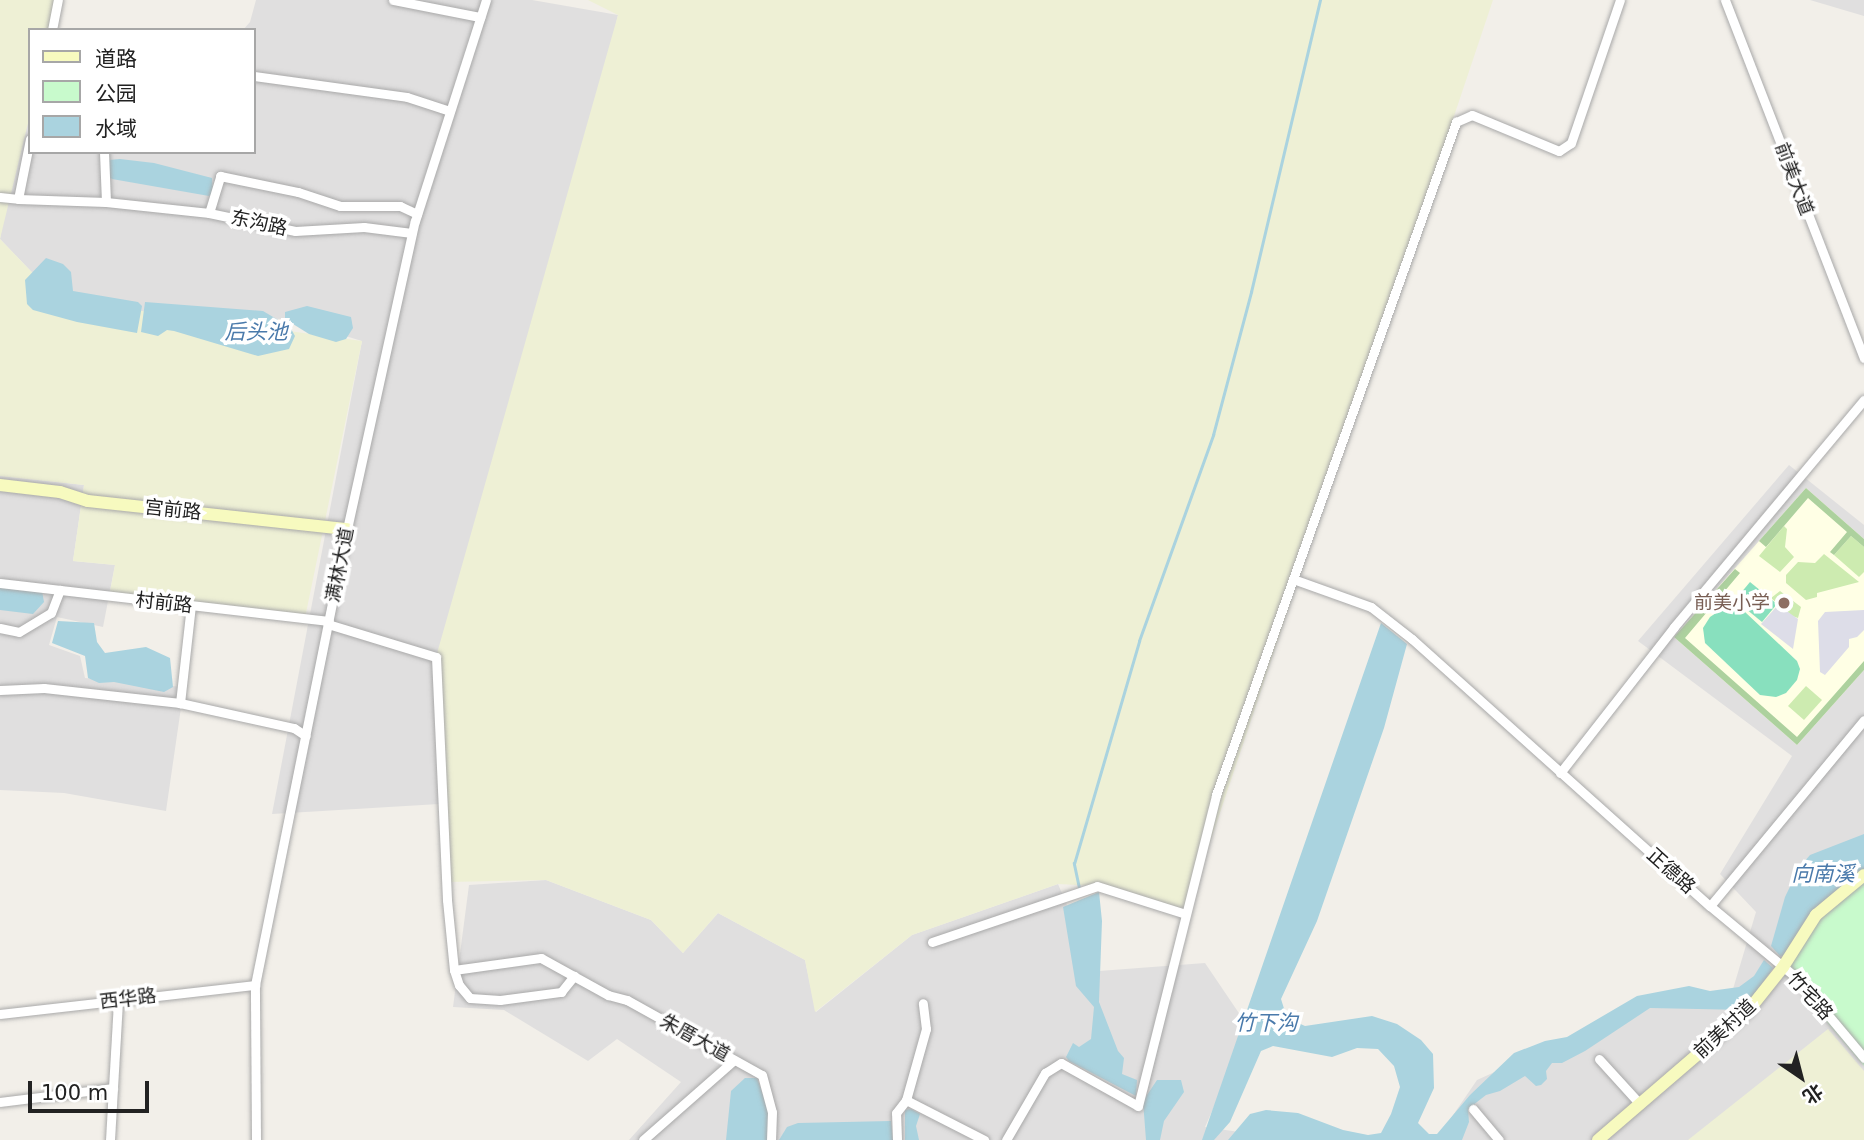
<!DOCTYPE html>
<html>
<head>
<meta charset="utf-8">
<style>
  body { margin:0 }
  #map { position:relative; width:1864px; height:1140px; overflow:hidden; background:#f2efe9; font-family:"DejaVu Sans","Noto Sans SC",sans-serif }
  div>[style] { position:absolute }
  .residential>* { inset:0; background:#e0dfdf }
  .education>* { inset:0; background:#ffffe5 }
  .farmland>* { inset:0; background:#eef0d5 }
  .grass>* { inset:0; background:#cdebb0 }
  .forest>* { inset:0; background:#add19e }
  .park>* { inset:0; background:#c8facc }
  .pitch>* { inset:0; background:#88e0be }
  .plaza>* { inset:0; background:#dddde8 }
  .water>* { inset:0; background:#aad3df }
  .stream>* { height:2.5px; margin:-1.25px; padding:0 1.25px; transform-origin:1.25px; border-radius:1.25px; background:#aad3df }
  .roads { filter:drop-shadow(0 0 2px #a9a9a9) drop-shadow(0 0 2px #a9a9a9) }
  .street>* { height:9px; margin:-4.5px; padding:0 4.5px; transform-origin:4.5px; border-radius:4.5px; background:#fff }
  .secondary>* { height:12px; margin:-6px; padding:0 6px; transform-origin:6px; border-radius:6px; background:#f7fabf }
  .dots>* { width:19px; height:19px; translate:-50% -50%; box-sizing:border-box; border:4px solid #fff; border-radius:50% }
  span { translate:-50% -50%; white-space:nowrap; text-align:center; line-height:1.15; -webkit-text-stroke:7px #fff; paint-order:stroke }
  .street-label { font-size:19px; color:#222 }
  .education-label { font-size:19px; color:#785e54 }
  .right { translate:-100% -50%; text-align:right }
  .water-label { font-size:21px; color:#4a7aab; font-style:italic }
  .legend { position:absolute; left:28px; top:28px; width:228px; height:126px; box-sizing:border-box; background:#fff; border:2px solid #a7a7a7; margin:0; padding:9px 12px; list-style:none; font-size:21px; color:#222 }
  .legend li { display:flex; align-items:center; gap:14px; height:35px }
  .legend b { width:35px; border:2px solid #a7a7a7 }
  .north { position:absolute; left:1766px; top:1042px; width:70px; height:70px; -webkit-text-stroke:5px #fff; paint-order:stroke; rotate:145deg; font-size:19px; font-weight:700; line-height:28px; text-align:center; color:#222 }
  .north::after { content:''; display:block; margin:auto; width:24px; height:32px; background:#222; clip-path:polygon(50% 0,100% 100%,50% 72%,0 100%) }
  .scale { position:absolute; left:28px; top:1081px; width:121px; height:32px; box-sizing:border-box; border:4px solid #222; border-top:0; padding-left:9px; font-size:21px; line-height:24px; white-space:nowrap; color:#222; -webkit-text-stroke:5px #fff; paint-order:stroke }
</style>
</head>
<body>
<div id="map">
  <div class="residential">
    <div style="clip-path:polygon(256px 0,532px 0,618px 15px,439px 804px,272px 814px,362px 341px,289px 319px,132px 318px,48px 289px,0 239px,30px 65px,30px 152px,254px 152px,254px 30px,243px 30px,250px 22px)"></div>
    <div style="clip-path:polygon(1810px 0,1864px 0,1864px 16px)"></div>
    <div style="clip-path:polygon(1789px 465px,1864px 525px,1864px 1130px,1726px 1140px,1436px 1140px,1477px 1080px,1669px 993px,1730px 999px,1756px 912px,1720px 874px,1792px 756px,1638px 641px)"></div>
    <div style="clip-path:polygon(0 476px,84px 485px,73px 561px,115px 565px,103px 627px,57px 617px,49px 645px,80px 656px,85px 678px,184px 687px,166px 811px,64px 793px,0 790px)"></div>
    <div style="clip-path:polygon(546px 880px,651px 920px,683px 953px,718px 913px,805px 960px,816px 1012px,912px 935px,1058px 884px,1072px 917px,1086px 972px,1205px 963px,1249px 1028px,1205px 1127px,1294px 1140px,629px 1140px,681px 1082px,617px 1039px,588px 1061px,504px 1010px,453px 1007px,469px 885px)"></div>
  </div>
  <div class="education">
    <div style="clip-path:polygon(1806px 488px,1864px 539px,1864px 670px,1797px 745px,1674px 637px)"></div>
  </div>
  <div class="farmland">
    <div style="clip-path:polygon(0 0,57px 0,50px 30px,30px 30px,30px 115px,0 239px,48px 289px,91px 304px,362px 341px,305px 618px,109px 597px,115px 565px,73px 561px,84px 485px,0 476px)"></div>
    <div style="clip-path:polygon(588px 0,1493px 0,1186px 914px,1097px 886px,1058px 884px,912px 935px,815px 1012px,805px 960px,718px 913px,683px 953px,651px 920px,546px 880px,447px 882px,436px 657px,618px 15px)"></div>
    <div style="clip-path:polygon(1828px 1029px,1864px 1071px,1864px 1140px,1688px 1140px)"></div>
  </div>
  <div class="grass">
    <div style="clip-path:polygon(1784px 526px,1787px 529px,1785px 547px,1794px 557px,1780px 572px,1759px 556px)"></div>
    <div style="clip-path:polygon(1851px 536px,1864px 547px,1864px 572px,1859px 577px,1834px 555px)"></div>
    <div style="clip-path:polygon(1824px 554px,1859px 582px,1817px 593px,1817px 597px,1806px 600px,1786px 583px,1786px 575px,1798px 562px,1815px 563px)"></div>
    <div style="clip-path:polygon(1780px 591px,1801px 607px,1798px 618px,1792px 616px,1771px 598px)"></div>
    <div style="clip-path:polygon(1806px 686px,1822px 700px,1804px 720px,1788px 706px)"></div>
  </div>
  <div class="forest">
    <div style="clip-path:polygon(1806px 488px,1864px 539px,1864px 547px,1851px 536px,1834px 555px,1830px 552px,1847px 532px,1808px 498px,1766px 547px,1759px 541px)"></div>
    <div style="clip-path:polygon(1735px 569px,1740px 573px,1685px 638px,1797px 737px,1864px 661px,1864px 670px,1797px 745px,1674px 637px)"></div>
  </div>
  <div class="park">
    <div style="clip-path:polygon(1864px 879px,1864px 1066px,1786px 974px,1797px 951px,1820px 915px)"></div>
  </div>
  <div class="pitch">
    <div style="clip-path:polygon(1750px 582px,1777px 604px,1762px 622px,1735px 600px)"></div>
    <div style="clip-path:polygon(1736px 608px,1745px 612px,1797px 661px,1800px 669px,1797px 680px,1786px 693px,1776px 697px,1760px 695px,1705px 643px,1703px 628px,1710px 617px,1722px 609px)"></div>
  </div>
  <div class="plaza">
    <div style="clip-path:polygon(1778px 605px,1798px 619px,1793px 649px,1761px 624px)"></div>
    <div style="clip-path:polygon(1864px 610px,1864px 630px,1857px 637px,1849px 639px,1849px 647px,1825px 675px,1820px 672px,1818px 621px,1825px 612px)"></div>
  </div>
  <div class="water">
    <div style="clip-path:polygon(120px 159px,154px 163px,212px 178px,213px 193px,209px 196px,112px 179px,109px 177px,109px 160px)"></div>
    <div style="clip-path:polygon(46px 258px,63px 264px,71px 272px,73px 291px,138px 302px,142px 306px,137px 333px,77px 322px,33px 310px,27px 304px,25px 280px)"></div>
    <div style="clip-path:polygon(145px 302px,263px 311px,290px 327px,295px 336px,289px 349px,258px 356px,174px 331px,167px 330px,158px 336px,141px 332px)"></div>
    <div style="clip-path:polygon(307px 306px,351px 317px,353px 328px,346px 339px,336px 342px,309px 334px,285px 319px,285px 312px)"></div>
    <div style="clip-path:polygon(0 587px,42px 591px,44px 602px,33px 614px,0 610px)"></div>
    <div style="clip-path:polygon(58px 621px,94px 623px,97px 642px,105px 653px,146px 647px,170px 658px,173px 687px,164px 692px,114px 682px,99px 683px,88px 678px,85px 656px,52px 643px)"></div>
    <div style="clip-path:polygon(1381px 623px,1407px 644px,1384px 728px,1317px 921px,1281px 999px,1287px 1018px,1305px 1026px,1372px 1016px,1397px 1024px,1421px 1040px,1433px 1054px,1434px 1088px,1418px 1123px,1429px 1134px,1437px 1134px,1470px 1095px,1514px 1053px,1545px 1041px,1567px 1037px,1637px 996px,1689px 986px,1710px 991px,1739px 987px,1754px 976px,1764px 960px,1773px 968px,1745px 1010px,1650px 1008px,1585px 1051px,1562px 1063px,1552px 1063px,1546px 1071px,1547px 1079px,1541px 1085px,1536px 1086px,1525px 1076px,1500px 1091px,1486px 1095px,1468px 1109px,1469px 1122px,1462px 1140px,1228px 1140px,1250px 1114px,1266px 1110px,1298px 1113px,1343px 1130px,1368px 1135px,1381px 1133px,1391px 1114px,1400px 1087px,1394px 1066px,1378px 1049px,1357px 1048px,1332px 1057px,1273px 1046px,1261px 1051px,1230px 1122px,1214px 1140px,1202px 1140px)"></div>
    <div style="clip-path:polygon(1864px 834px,1864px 869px,1783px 956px,1780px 956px,1771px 946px,1785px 897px,1799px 868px,1810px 855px)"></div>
    <div style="clip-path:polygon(1099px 892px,1102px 921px,1099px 1002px,1118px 1051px,1124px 1058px,1122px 1074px,1137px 1080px,1136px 1096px,1069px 1061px,1066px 1057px,1073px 1043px,1079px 1047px,1091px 1039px,1094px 1007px,1076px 986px,1063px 907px)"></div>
    <div style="clip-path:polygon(745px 1078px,757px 1078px,769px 1112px,767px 1140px,726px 1140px,731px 1091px)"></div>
    <div style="clip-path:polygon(1157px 1080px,1181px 1080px,1184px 1092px,1164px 1121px,1160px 1140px,1146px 1140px,1143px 1101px)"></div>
    <div style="clip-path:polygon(911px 1109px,920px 1114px,916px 1126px,919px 1140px,905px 1140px,905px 1110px)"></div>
    <div style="clip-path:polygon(891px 1121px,893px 1140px,779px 1140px,787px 1127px,798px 1123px)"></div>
  </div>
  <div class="stream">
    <div style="left:1079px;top:888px;width:25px;rotate:-102deg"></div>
    <div style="left:1074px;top:864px;width:232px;rotate:-73.7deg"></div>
    <div style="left:1139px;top:641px;width:219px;rotate:-70.2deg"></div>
    <div style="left:1213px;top:435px;width:148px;rotate:-75.1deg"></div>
    <div style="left:1251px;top:292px;width:300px;rotate:-76.7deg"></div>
  </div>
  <div class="roads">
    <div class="street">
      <div style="left:393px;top:0;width:89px;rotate:11.1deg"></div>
      <div style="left:1725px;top:0;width:384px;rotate:68.8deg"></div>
      <div style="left:52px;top:30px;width:31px;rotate:-79deg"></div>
      <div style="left:254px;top:76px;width:154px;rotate:7.8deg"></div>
      <div style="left:407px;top:97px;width:45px;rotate:18deg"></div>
      <div style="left:30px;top:139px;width:61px;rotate:101.3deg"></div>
      <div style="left:18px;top:199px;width:88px;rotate:2deg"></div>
      <div style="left:106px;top:202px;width:104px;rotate:6.1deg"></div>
      <div style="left:209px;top:213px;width:88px;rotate:11.8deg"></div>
      <div style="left:295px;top:231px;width:69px;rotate:-3.3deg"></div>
      <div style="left:364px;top:227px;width:48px;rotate:7.1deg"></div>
      <div style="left:104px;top:152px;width:50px;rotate:87.7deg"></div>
      <div style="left:0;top:197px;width:18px;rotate:6deg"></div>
      <div style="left:209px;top:213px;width:39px;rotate:-73deg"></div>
      <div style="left:220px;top:176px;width:80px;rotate:11.6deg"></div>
      <div style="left:298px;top:192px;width:44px;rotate:18.4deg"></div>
      <div style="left:340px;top:206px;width:60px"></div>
      <div style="left:400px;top:206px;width:19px;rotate:25deg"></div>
      <div style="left:1293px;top:579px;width:83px;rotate:19.7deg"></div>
      <div style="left:1371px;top:607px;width:52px;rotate:38deg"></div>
      <div style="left:1412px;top:639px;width:400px;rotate:41.9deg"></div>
      <div style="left:1710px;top:906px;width:114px;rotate:39.7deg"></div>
      <div style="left:1798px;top:979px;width:103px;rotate:50.1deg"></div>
      <div style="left:0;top:583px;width:331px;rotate:6.6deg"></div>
      <div style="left:191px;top:605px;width:99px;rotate:96.4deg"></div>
      <div style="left:180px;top:703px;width:117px;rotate:12.4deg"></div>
      <div style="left:294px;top:728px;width:14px;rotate:34deg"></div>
      <div style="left:328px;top:624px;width:113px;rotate:17deg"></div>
      <div style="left:436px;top:657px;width:243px;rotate:87.4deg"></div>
      <div style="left:447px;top:900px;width:70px;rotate:84.3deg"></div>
      <div style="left:454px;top:970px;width:88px;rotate:-7.9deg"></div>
      <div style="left:541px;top:958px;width:77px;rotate:28.9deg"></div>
      <div style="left:608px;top:995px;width:20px;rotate:15deg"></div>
      <div style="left:627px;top:1000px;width:154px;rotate:29.1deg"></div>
      <div style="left:762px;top:1075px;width:38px;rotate:75deg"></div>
      <div style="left:772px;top:1112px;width:28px;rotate:92deg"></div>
      <div style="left:0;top:628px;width:19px;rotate:12deg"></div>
      <div style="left:19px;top:632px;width:37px;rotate:-31deg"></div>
      <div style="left:51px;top:613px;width:25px;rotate:-69deg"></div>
      <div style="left:0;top:690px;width:44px;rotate:-2.6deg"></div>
      <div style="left:44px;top:688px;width:137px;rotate:6.3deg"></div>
      <div style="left:1560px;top:773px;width:185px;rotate:-52deg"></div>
      <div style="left:1674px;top:627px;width:296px;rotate:-50.1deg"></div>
      <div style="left:1710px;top:906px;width:241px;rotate:-50.4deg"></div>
      <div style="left:932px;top:942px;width:174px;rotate:-18.7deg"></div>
      <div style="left:1097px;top:886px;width:93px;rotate:17.5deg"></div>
      <div style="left:454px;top:970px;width:16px;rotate:72deg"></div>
      <div style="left:459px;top:985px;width:17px;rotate:50deg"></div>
      <div style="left:470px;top:998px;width:30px;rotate:4deg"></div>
      <div style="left:500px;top:1000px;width:62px;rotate:-7.5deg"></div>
      <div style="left:561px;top:992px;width:21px;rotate:-51deg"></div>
      <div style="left:0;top:1014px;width:257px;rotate:-6.5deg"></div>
      <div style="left:1599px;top:1059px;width:61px;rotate:47.7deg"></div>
      <div style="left:906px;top:1100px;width:74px;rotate:-74.3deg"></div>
      <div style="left:926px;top:1029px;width:26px;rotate:-97deg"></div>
      <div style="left:0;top:1102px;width:114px;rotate:-7.1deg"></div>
      <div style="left:1473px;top:1109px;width:40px;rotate:50deg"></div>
      <div style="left:110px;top:1140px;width:139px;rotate:-86.7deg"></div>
      <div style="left:256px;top:1140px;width:155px;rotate:-90.4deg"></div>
      <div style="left:255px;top:985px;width:465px;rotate:-78.6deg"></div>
      <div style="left:347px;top:529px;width:315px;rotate:-77.6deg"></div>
      <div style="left:415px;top:221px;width:232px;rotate:-72.2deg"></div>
      <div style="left:643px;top:1140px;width:121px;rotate:-41.3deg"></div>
      <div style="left:897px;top:1140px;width:27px;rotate:-92deg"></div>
      <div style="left:896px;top:1113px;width:16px;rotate:-52deg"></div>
      <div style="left:906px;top:1100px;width:88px;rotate:27.1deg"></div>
      <div style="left:1006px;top:1140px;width:78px;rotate:-59.8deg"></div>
      <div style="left:1045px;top:1073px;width:19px;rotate:-32deg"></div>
      <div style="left:1061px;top:1063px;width:88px;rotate:29.2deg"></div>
      <div style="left:1138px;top:1106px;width:321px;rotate:-75.9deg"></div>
      <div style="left:1216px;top:795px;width:715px;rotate:-70.37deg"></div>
      <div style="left:1456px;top:122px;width:17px;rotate:-24deg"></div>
      <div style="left:1472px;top:115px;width:94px;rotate:22.5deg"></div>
      <div style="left:1559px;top:151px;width:14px;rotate:-34deg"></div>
      <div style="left:1571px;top:143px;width:151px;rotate:-71.1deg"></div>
    </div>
    <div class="secondary">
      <div style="left:0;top:485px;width:60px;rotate:6.7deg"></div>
      <div style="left:60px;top:492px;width:29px;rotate:18deg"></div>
      <div style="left:88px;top:501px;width:261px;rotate:6.2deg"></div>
      <div style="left:1598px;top:1140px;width:198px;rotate:-40.7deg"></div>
      <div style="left:1748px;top:1011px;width:56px;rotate:-51.5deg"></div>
      <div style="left:1783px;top:967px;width:62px;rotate:-57.6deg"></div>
      <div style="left:1816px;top:915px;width:62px;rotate:-39.8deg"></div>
    </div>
  </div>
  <div class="dots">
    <div style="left:1784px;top:603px;background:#8d6e63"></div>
  </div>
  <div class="street-label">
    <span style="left:1794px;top:179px;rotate:69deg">前美大道</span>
    <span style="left:259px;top:223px;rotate:12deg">东沟路</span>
    <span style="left:173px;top:510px;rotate:6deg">宫前路</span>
    <span style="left:340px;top:565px;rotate:-79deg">满林大道</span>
    <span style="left:164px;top:603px;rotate:6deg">村前路</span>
    <span style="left:1671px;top:871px;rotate:42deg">正德路</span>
    <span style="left:1810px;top:996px;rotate:48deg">竹宅路</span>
    <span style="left:128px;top:999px;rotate:-7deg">西华路</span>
    <span style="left:1725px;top:1029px;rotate:-43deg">前美村道</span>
    <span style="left:695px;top:1038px;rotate:29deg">朱厝大道</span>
  </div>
  <div class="education-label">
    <span class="right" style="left:1770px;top:603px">前美小学</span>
  </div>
  <div class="water-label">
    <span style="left:256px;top:332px">后头池</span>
    <span style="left:1823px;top:874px">向南溪</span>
    <span style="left:1266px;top:1023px">竹下沟</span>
  </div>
  <ul class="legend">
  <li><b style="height:9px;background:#f7fabf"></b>道路</li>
  <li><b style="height:19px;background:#c8facc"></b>公园</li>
  <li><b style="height:19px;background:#aad3df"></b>水域</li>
  </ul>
  <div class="north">北</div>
  <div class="scale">100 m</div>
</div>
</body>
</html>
